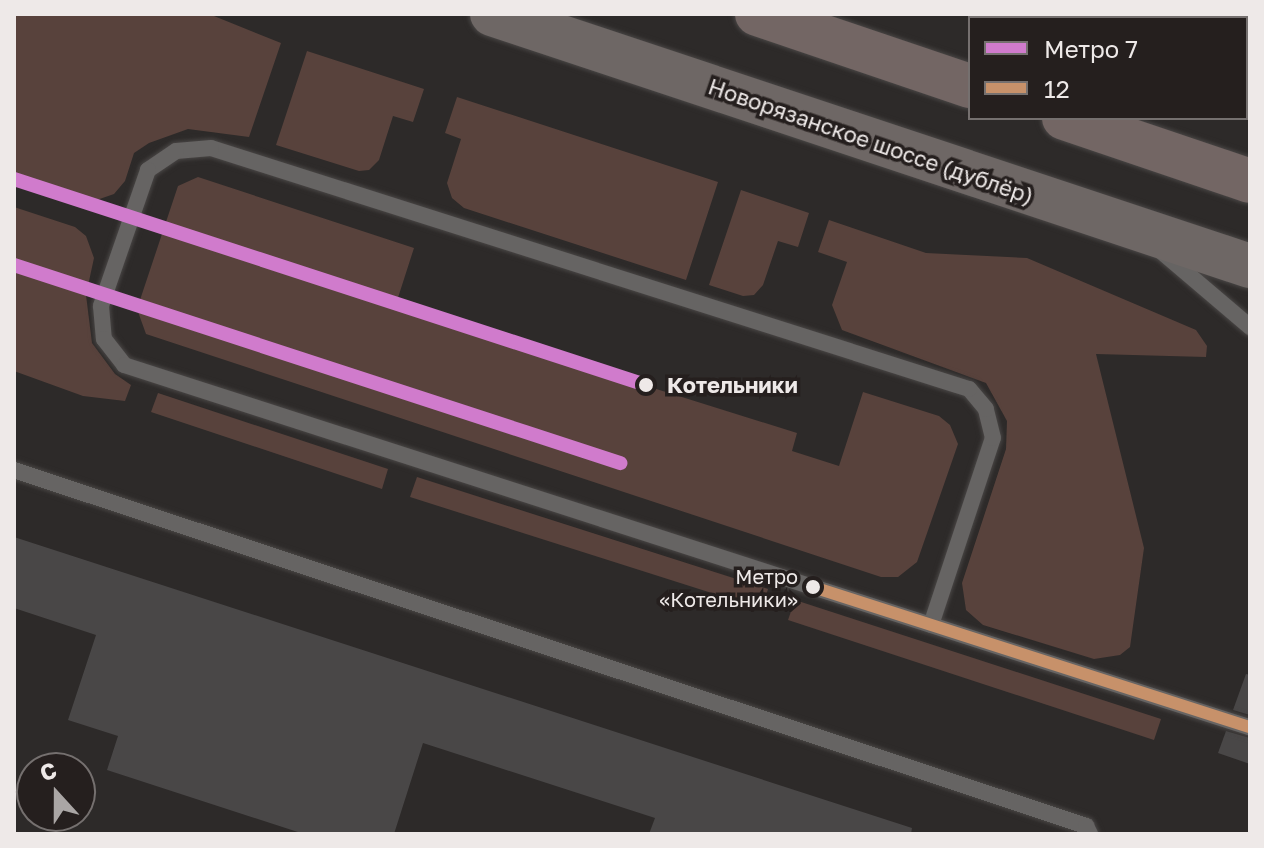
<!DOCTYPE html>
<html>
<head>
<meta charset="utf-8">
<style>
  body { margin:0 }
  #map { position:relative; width:1264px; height:848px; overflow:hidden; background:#2d2a29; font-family:"Golos Text",sans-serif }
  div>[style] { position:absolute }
  .green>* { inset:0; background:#58423c }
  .building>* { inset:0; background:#494747 }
  .roads { filter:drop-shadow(0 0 2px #494645) drop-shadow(0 0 2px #494645) }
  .lane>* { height:16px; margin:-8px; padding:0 8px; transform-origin:8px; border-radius:8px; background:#666463 }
  .secondary>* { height:44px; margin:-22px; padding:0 22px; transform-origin:22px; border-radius:22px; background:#6e6765 }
  .highway>* { height:44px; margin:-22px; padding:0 22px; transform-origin:22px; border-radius:22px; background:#736664 }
  .bus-1>* { height:12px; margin:-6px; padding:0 6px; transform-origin:6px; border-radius:6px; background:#c7916a }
  .metro-1>* { height:14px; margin:-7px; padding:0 7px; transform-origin:7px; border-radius:7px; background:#d07bcc }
  .dots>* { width:22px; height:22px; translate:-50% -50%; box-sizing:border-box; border:4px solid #251f1e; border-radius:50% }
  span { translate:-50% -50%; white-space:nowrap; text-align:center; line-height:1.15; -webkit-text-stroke:7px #251f1e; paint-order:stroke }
  .bus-label { font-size:20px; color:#eee9e8 }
  .right { translate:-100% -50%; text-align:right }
  .street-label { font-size:22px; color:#eee9e8 }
  .stop-label { font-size:22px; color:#eee9e8; font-weight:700 }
  .left { translate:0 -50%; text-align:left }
  .frame { position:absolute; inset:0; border:16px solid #eee9e8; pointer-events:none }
  .legend { position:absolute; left:968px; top:16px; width:280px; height:104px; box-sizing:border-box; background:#251f1e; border:2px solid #75706f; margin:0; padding:10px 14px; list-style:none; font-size:24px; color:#eee9e8 }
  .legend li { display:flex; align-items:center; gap:16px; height:40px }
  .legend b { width:40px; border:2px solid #75706f }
  .north { position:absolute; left:16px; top:752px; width:80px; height:80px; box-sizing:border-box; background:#251f1e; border:2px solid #75706f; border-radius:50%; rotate:339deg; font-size:22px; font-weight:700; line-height:32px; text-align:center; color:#eee9e8 }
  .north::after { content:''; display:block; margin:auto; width:28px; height:36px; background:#aaa6a5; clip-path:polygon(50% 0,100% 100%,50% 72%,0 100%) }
</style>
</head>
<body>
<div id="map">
  <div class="green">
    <div style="clip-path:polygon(14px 14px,209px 14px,281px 43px,249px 137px,188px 129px,149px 143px,134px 153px,125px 181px,114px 194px,91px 202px,14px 176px)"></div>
    <div style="clip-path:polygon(307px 51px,424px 89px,413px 122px,393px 116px,379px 160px,369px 170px,359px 171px,276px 145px)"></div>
    <div style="clip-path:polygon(457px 97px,718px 182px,686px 280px,464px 208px,452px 198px,447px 183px,461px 139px,445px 133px)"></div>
    <div style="clip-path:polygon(198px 177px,414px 248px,395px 307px,797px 433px,792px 451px,839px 466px,863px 392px,939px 416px,950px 425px,958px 444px,917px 562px,898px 577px,881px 577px,146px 334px,137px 309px,178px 186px)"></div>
    <div style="clip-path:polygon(741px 190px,809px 213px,798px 247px,778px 241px,763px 285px,754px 295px,743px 296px,709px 285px)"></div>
    <div style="clip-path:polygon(14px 207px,75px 227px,86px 236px,94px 258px,86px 295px,92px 343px,115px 374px,131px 385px,125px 401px,83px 396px,14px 371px)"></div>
    <div style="clip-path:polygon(829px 220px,926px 253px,1027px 258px,1196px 330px,1207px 346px,1206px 357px,1096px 354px,1144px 548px,1130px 647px,1120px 655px,1094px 659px,983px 625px,966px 610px,962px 583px,1006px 449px,1007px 421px,986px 383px,842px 330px,832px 305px,847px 262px,818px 252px)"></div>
    <div style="clip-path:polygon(158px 393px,388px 469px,382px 489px,151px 412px)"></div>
    <div style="clip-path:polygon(417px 477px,768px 589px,762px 609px,410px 497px)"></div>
    <div style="clip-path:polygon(795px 600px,1161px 719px,1154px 740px,788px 620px)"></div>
  </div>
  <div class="building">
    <div style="clip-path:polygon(14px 537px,912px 828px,911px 834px,649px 834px,655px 818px,423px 743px,394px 834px,304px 834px,107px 770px,118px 736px,68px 720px,96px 635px,14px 608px)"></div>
    <div style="clip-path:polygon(1246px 674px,1250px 675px,1250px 715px,1233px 710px)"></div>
    <div style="clip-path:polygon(1226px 731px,1250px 738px,1250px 764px,1218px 753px)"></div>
  </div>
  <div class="roads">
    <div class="lane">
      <div style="left:1162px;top:252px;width:116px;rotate:40.4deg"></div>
      <div style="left:14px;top:470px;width:1130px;rotate:18.37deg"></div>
      <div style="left:1086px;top:826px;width:9px;rotate:63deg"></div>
      <div style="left:931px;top:625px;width:197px;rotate:-71.7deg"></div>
      <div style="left:993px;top:438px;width:30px;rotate:-104deg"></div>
      <div style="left:986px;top:409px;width:26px;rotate:-130deg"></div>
      <div style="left:969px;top:389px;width:795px;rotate:-162.36deg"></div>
      <div style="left:211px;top:148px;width:35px;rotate:175deg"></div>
      <div style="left:176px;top:151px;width:34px;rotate:146deg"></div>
      <div style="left:148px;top:170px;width:144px;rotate:109.1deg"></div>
      <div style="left:101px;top:306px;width:33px;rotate:85deg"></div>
      <div style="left:104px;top:339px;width:33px;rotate:52deg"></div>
      <div style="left:124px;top:365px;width:724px;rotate:17.86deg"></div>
      <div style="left:813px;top:587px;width:459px;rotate:17.8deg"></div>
    </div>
    <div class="secondary">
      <div style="left:492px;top:14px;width:799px;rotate:18.39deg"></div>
      <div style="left:1210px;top:14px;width:13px;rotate:18deg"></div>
    </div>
    <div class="highway">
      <div style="left:757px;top:14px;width:225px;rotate:18.7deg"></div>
      <div style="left:1014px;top:14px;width:14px;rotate:17deg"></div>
      <div style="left:1246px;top:89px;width:4px;rotate:27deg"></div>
      <div style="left:1064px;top:118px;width:196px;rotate:18.7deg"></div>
    </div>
  </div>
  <div class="bus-1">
    <div style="left:813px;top:587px;width:459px;rotate:17.8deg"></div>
  </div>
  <div class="metro-1">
    <div style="left:14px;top:179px;width:665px;rotate:18.05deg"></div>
    <div style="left:14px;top:265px;width:638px;rotate:18.09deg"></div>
  </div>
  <div class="dots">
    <div style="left:646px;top:385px;background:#eee9e8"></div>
    <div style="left:813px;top:587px;background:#eee9e8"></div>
  </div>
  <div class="bus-label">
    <span class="right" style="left:798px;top:588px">Метро<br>«Котельники»</span>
  </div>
  <div class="street-label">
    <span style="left:871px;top:141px;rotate:19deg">Новорязанское шоссе (дублёр)</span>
  </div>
  <div class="stop-label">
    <span class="left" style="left:667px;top:385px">Котельники</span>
  </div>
  <div class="frame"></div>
  <ul class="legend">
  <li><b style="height:10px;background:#d07bcc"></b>Метро 7</li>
  <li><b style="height:10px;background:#c7916a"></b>12</li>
  </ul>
  <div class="north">С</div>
</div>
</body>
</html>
